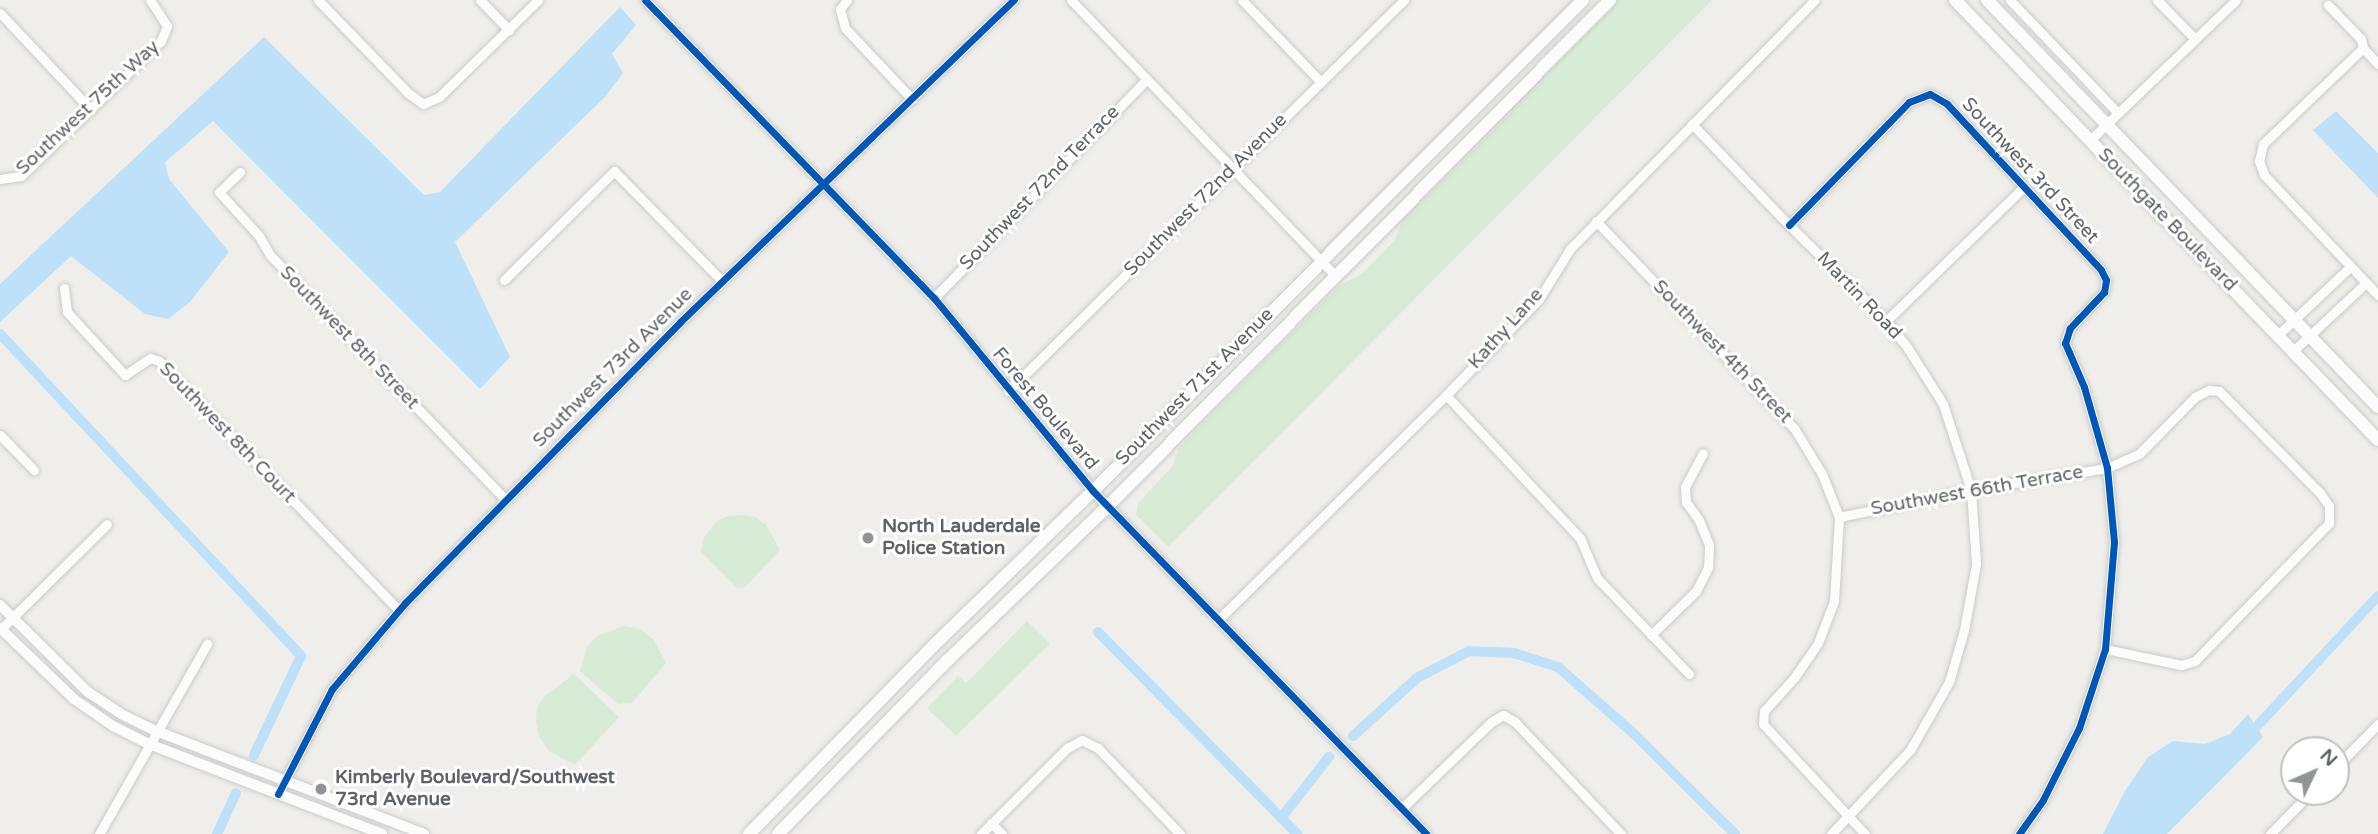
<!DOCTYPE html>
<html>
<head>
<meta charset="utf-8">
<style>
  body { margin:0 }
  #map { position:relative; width:2378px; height:834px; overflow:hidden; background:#efeeea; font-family:"Varela Round",sans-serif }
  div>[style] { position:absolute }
  .green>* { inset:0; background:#d8ebd6 }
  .water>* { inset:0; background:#bfe0f9 }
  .canal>* { height:10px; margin:-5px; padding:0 5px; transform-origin:5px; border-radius:5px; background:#bfe0f9 }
  .roads { filter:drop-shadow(0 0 2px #cbcccc) drop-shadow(0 0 2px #cbcccc) }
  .minor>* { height:9px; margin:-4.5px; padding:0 4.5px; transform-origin:4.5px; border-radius:4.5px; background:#fdfcfc }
  .tertiary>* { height:10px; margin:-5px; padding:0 5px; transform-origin:5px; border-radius:5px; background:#fdfcfc }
  .secondary>* { height:12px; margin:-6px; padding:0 6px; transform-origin:6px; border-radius:6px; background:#fdfcfc }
  .cycleway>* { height:7px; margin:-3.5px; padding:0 3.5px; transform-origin:3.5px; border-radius:3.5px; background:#0057b8 }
  .dots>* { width:19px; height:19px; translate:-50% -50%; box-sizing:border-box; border:4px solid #fff; border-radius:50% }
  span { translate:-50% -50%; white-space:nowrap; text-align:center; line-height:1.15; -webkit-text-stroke:6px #fff; paint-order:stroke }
  .street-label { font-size:19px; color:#5f6368 }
  .poi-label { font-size:19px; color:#5f6368; font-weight:700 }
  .left { translate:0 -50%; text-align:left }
  .north { position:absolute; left:2280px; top:736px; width:70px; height:70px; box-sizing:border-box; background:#fff; border:2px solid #bfc1c3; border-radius:50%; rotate:46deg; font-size:19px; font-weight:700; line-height:28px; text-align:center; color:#5f6368 }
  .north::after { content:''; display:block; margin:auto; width:24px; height:32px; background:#919496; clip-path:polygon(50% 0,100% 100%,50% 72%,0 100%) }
</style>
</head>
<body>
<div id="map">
  <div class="green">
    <div style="clip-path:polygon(1617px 0,1712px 0,1168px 547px,1136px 515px,1138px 503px,1172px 467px,1179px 447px,1337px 287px,1363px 273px,1394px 241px,1403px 219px)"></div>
    <div style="clip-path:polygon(742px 515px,755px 517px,766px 525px,780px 550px,745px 587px,737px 588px,701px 552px,703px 539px,717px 521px,728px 516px)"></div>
    <div style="clip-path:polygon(1027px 621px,1050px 644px,956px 736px,927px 708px,958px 676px,966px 683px)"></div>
    <div style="clip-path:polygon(624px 626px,640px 629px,653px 639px,666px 663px,632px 703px,618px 704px,580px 671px,587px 647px,597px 636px)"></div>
    <div style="clip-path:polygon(574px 674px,619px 717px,575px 765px,549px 751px,539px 736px,536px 721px,537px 707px,545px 696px)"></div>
  </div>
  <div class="water">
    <div style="clip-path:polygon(620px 7px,636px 25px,612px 54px,623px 73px,605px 97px,455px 242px,510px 357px,480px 389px,213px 121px,165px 162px,169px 179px,229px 252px,190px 302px,168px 319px,145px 314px,71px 256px,0 322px,0 284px,264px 37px,424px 195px,440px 192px)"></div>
    <div style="clip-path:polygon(2336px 111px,2378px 153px,2378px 198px,2313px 130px)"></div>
    <div style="clip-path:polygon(2248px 714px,2263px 737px,2167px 834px,2103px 834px,2125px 791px,2148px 757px,2173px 741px,2205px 744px,2230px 734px)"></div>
  </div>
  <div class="canal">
    <div style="left:0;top:334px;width:441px;rotate:46.9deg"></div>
    <div style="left:301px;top:656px;width:110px;rotate:115.4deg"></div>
    <div style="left:1098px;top:632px;width:284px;rotate:45.4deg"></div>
    <div style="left:1353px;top:736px;width:86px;rotate:-42.2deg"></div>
    <div style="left:1417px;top:678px;width:59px;rotate:-27.4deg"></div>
    <div style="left:1469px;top:651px;width:45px;rotate:2.5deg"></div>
    <div style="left:1514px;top:653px;width:46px;rotate:17.7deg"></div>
    <div style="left:1558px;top:667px;width:98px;rotate:41.3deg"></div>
    <div style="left:1632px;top:732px;width:145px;rotate:44.7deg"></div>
    <div style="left:2247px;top:737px;width:192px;rotate:-47.1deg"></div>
    <div style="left:1281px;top:818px;width:78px;rotate:-51.8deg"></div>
    <div style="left:217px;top:834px;width:45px;rotate:-65.1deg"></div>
  </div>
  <div class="roads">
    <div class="minor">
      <div style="left:318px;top:0;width:129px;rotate:45.9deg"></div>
      <div style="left:408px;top:93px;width:19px;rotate:36deg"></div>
      <div style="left:423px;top:104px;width:17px;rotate:-24deg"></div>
      <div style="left:439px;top:97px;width:139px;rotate:-44.4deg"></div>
      <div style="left:480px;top:0;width:42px;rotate:46deg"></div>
      <div style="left:645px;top:0;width:415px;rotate:45.9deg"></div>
      <div style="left:934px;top:298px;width:250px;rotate:50.5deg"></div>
      <div style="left:1093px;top:491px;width:478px;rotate:45.8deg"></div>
      <div style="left:847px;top:0;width:11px;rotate:128deg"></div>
      <div style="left:840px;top:9px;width:20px;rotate:75deg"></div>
      <div style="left:845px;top:28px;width:98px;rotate:46.7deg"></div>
      <div style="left:1071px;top:0;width:381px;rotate:46.2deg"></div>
      <div style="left:1242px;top:0;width:114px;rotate:46.1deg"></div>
      <div style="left:2010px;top:0;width:156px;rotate:46.3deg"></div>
      <div style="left:2157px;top:0;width:54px;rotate:45.7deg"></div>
      <div style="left:2328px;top:5px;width:47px;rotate:45.9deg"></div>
      <div style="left:2361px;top:39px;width:9px;rotate:77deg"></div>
      <div style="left:2363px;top:48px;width:22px;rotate:47deg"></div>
      <div style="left:0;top:13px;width:133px;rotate:46.8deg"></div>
      <div style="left:2363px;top:48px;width:139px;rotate:136.2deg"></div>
      <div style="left:2263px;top:144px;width:17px;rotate:103deg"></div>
      <div style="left:2259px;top:161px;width:15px;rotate:70deg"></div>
      <div style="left:2264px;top:175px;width:166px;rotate:46.5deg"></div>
      <div style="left:1692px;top:124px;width:140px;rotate:46.2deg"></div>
      <div style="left:1789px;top:225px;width:136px;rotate:44.7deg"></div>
      <div style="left:1886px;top:321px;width:33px;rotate:51deg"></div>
      <div style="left:1907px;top:347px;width:67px;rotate:57.7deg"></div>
      <div style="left:1943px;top:404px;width:90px;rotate:72deg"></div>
      <div style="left:1971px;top:490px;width:74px;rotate:86.1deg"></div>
      <div style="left:1976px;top:564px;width:67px;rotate:100.3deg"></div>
      <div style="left:1964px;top:630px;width:54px;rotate:106.1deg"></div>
      <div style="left:1949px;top:682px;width:78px;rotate:119.8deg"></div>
      <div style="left:1910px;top:750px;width:115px;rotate:133.2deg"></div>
      <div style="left:2090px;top:140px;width:202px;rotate:-43.8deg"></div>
      <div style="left:240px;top:172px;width:29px;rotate:136deg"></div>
      <div style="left:219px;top:192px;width:59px;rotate:47.7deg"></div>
      <div style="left:259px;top:236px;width:22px;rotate:60deg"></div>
      <div style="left:270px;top:255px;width:340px;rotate:46.1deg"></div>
      <div style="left:0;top:179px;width:21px;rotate:-8deg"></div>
      <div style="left:21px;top:176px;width:194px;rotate:-44deg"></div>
      <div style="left:161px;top:41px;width:16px;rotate:-68deg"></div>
      <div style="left:167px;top:26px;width:31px;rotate:-123deg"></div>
      <div style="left:1596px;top:221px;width:286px;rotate:46.3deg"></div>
      <div style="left:1794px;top:428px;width:54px;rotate:58.7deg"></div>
      <div style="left:1822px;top:474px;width:46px;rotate:68.4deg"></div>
      <div style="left:1839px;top:517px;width:84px;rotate:93.4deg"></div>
      <div style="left:1834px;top:601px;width:45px;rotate:110.9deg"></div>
      <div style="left:1818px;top:643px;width:42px;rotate:124.4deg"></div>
      <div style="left:1794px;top:678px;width:45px;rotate:132.3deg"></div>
      <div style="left:1764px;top:711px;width:13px;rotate:94deg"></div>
      <div style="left:1763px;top:724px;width:150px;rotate:47.2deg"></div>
      <div style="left:1789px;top:225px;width:172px;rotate:-45.7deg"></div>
      <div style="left:1909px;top:102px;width:22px;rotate:-21deg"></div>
      <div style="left:1930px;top:94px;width:20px;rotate:30deg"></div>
      <div style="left:1947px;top:104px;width:226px;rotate:47.1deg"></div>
      <div style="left:2101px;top:270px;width:11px;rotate:63deg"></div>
      <div style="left:2106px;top:280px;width:12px;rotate:99deg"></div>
      <div style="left:2104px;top:292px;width:50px;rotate:133.4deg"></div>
      <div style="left:2070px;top:328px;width:16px;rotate:108deg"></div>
      <div style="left:2065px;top:343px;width:48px;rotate:66.6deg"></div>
      <div style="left:2084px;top:387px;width:84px;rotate:74.1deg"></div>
      <div style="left:2107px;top:468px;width:74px;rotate:84.6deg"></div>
      <div style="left:2114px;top:542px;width:107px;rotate:94.8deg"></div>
      <div style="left:2105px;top:649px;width:83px;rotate:108.2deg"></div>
      <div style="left:2079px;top:728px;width:80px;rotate:116.6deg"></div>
      <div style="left:2043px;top:800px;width:42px;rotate:125.2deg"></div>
      <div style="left:504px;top:280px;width:155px;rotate:-44.7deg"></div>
      <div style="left:614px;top:171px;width:154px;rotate:45.5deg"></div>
      <div style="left:64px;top:288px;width:24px;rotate:83deg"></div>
      <div style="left:67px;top:312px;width:86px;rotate:47.4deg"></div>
      <div style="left:125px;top:375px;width:30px;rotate:-34deg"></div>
      <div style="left:150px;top:358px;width:9px;rotate:18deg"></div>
      <div style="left:159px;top:361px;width:346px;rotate:46.1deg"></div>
      <div style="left:934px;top:298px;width:305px;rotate:-45.8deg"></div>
      <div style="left:1886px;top:321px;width:191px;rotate:-44.2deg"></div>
      <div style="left:2278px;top:335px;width:100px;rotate:-43.4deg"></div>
      <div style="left:2293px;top:351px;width:100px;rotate:-43deg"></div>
      <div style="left:1008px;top:391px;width:557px;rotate:-44.64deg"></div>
      <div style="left:1446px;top:395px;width:196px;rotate:46.9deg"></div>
      <div style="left:1580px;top:538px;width:43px;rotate:67deg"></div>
      <div style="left:1597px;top:578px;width:133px;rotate:46.2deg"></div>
      <div style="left:0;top:435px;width:49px;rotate:45.8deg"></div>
      <div style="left:1839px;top:517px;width:135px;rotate:-11.6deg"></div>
      <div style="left:1971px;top:490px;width:138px;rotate:-9.2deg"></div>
      <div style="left:2107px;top:468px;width:36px;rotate:-24deg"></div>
      <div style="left:2140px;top:453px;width:78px;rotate:-45.5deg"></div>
      <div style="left:2195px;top:397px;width:16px;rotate:-27deg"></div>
      <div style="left:2209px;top:390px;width:10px;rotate:6deg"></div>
      <div style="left:2219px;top:391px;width:144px;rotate:45.3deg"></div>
      <div style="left:2320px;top:493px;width:16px;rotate:55deg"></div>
      <div style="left:2329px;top:506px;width:17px;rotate:90deg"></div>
      <div style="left:2329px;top:523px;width:192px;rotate:134.2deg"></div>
      <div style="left:2195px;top:661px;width:15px;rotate:164deg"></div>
      <div style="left:2181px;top:665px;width:78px;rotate:-168.1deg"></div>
      <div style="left:1218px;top:620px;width:326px;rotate:-44.6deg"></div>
      <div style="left:1450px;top:391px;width:128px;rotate:-45.9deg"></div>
      <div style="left:1539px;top:299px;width:59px;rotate:-58.2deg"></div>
      <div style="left:1570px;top:249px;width:349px;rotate:-45.5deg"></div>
      <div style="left:1px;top:629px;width:149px;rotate:-44.7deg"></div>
      <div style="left:1651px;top:635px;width:63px;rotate:-44.4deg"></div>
      <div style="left:1696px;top:591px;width:27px;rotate:-63deg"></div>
      <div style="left:1708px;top:567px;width:22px;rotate:-87deg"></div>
      <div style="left:1709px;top:545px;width:27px;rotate:-112deg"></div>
      <div style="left:1699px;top:520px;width:22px;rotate:-126deg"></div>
      <div style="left:1686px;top:502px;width:15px;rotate:-94deg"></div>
      <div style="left:1685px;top:487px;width:38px;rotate:-62deg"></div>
      <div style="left:2336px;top:767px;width:60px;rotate:-45.7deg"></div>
      <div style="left:278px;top:794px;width:118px;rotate:-62.8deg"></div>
      <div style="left:332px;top:689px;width:113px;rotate:-49.7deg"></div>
      <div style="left:405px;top:603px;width:393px;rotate:-45.6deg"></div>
      <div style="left:680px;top:322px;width:464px;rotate:-44deg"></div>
      <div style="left:1401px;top:809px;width:125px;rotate:-44deg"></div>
      <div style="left:1491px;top:722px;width:14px;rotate:-30deg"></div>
      <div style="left:1503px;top:715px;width:14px;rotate:30deg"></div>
      <div style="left:1515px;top:722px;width:154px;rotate:46.6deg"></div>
      <div style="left:991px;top:823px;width:16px;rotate:45deg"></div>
      <div style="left:99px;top:834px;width:219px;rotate:-60.4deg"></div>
      <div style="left:981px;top:834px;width:122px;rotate:-45deg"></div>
      <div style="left:1067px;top:748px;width:17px;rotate:-28deg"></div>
      <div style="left:1082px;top:740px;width:18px;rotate:27deg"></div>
      <div style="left:1098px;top:748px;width:119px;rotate:46.4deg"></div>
      <div style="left:2270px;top:834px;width:59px;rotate:-45.7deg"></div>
    </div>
    <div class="tertiary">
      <div style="left:0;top:605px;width:124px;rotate:44.7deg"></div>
      <div style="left:88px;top:692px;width:42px;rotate:33.3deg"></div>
      <div style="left:123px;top:715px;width:37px;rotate:26deg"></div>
      <div style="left:156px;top:731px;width:287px;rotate:21deg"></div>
      <div style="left:0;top:628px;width:103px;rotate:43.8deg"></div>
      <div style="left:74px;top:699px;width:47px;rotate:34.7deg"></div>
      <div style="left:113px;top:726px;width:40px;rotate:26.6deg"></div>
      <div style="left:149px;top:744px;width:250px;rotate:21.1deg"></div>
    </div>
    <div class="secondary">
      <div style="left:1955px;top:0;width:610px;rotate:46.13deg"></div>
      <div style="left:1987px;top:0;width:564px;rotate:46.15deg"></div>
      <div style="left:749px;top:834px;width:264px;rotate:-45.6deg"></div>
      <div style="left:934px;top:645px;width:221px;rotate:-44.1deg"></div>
      <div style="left:1093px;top:491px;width:694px;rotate:-45.06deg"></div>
      <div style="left:778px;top:834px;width:243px;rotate:-45.7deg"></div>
      <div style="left:948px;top:660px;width:222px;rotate:-43.9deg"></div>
      <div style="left:1108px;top:506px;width:713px;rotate:-45.23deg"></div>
    </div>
  </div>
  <div class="cycleway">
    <div style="left:645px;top:0;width:415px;rotate:45.9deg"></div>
    <div style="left:934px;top:298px;width:250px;rotate:50.5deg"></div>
    <div style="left:1093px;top:491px;width:478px;rotate:45.8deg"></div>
    <div style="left:1789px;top:225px;width:172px;rotate:-45.7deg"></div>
    <div style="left:1909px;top:102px;width:22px;rotate:-21deg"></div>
    <div style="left:1930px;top:94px;width:20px;rotate:30deg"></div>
    <div style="left:1947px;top:104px;width:226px;rotate:47.1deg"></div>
    <div style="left:2101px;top:270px;width:11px;rotate:63deg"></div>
    <div style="left:2106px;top:280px;width:12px;rotate:99deg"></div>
    <div style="left:2104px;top:292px;width:50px;rotate:133.4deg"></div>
    <div style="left:2070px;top:328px;width:16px;rotate:108deg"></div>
    <div style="left:2065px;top:343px;width:48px;rotate:66.6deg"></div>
    <div style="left:2084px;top:387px;width:84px;rotate:74.1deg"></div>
    <div style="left:2107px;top:468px;width:74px;rotate:84.6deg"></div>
    <div style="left:2114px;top:542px;width:107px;rotate:94.8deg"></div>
    <div style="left:2105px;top:649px;width:83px;rotate:108.2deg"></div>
    <div style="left:2079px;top:728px;width:80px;rotate:116.6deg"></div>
    <div style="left:2043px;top:800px;width:42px;rotate:125.2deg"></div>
    <div style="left:278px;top:794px;width:118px;rotate:-62.8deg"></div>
    <div style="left:332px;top:689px;width:113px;rotate:-49.7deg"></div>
    <div style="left:405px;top:603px;width:393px;rotate:-45.6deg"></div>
    <div style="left:680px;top:322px;width:464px;rotate:-44deg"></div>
  </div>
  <div class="dots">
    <div style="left:868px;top:538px;background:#919496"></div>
    <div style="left:321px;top:789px;background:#919496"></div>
  </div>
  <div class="street-label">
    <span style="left:88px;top:108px;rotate:-43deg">Southwest 75th Way</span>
    <span style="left:2030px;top:171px;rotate:47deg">Southwest 3rd Street</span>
    <span style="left:1040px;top:188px;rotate:-46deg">Southwest 72nd Terrace</span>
    <span style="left:1206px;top:195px;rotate:-45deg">Southwest 72nd Avenue</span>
    <span style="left:2167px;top:220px;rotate:46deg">Southgate Boulevard</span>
    <span style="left:1859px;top:296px;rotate:46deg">Martin Road</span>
    <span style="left:1506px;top:329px;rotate:-48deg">Kathy Lane</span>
    <span style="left:349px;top:338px;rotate:46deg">Southwest 8th Street</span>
    <span style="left:1722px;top:352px;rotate:46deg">Southwest 4th Street</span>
    <span style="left:613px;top:368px;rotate:-45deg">Southwest 73rd Avenue</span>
    <span style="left:1195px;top:387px;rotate:-45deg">Southwest 71st Avenue</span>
    <span style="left:1045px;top:409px;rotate:50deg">Forest Boulevard</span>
    <span style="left:227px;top:433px;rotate:46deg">Southwest 8th Court</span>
    <span style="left:1977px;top:491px;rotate:-10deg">Southwest 66th Terrace</span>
  </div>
  <div class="poi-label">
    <span class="left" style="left:882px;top:538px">North Lauderdale<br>Police Station</span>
    <span class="left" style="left:335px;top:789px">Kimberly Boulevard/Southwest<br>73rd Avenue</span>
  </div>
  <div class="north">N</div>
</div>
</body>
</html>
